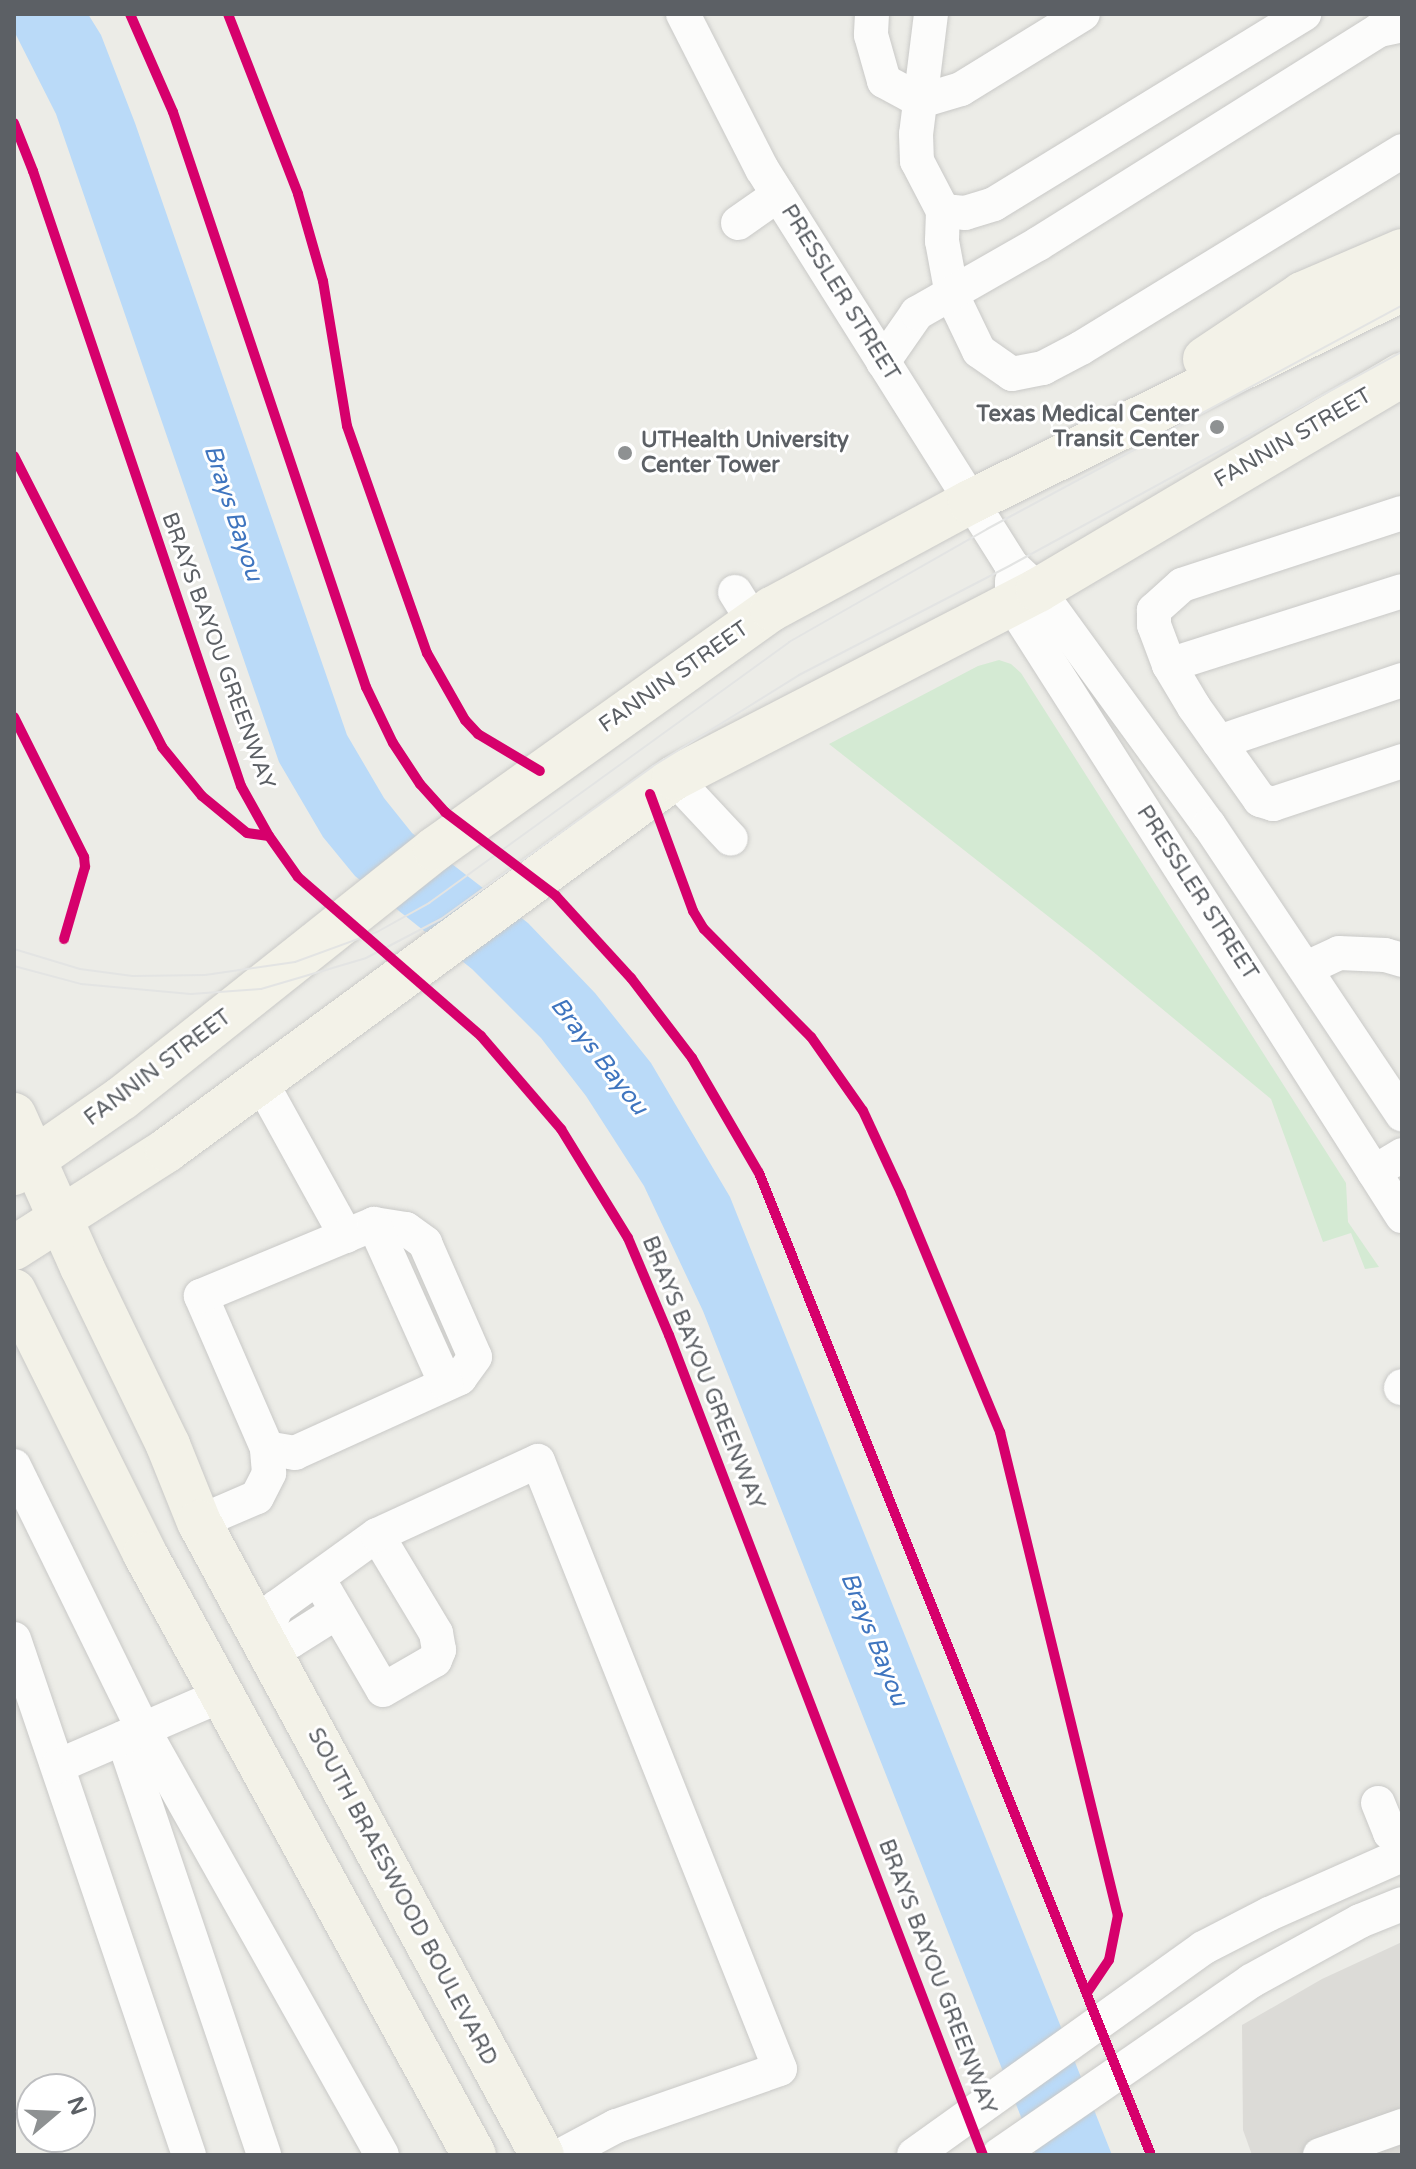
<!DOCTYPE html>
<html>
<head>
<meta charset="utf-8">
<style>
  body { margin:0 }
  #map { position:relative; width:1416px; height:2169px; overflow:hidden; background:#ecece7; font-family:"Varela Round",sans-serif }
  div>[style] { position:absolute }
  .industrial>* { inset:0; background:#dcdbd7 }
  .green>* { inset:0; background:#d4ead3 }
  .water>* { inset:0; background:#badaf8 }
  .roads { filter:drop-shadow(0 0 2px #c9c9c7) drop-shadow(0 0 2px #c9c9c7) }
  .minor>* { height:34px; margin:-17px; padding:0 17px; transform-origin:17px; border-radius:17px; background:#fcfcfb }
  .major>* { height:44px; margin:-22px; padding:0 22px; transform-origin:22px; border-radius:22px; background:#f3f2e8 }
  .tram>* { height:2px; margin:-1px; padding:0 1px; transform-origin:1px; border-radius:1px; background:#e3e4e3 }
  .cycleway>* { height:10px; margin:-5px; padding:0 5px; transform-origin:5px; border-radius:5px; background:#d6006c }
  .dots>* { width:22px; height:22px; translate:-50% -50%; box-sizing:border-box; border:4px solid #fff; border-radius:50% }
  span { translate:-50% -50%; white-space:nowrap; text-align:center; line-height:1.15; -webkit-text-stroke:6px #fff; paint-order:stroke }
  .street-label { font-size:22px; color:#5c6065 }
  .poi-label { font-size:22px; color:#5c6065; font-weight:700 }
  .right { translate:-100% -50%; text-align:right }
  .left { translate:0 -50%; text-align:left }
  .water-label { font-size:24px; color:#3f75bf; font-style:italic }
  .frame { position:absolute; inset:0; border:16px solid #5c6065; pointer-events:none }
  .north { position:absolute; left:16px; top:2073px; width:80px; height:80px; box-sizing:border-box; background:#fff; border:2px solid #bebfc1; border-radius:50%; rotate:71deg; font-size:22px; font-weight:700; line-height:32px; text-align:center; color:#5c6065 }
  .north::after { content:''; display:block; margin:auto; width:28px; height:36px; background:#8e9192; clip-path:polygon(50% 0,100% 100%,50% 72%,0 100%) }
</style>
</head>
<body>
<div id="map">
  <div class="industrial">
    <div style="clip-path:polygon(1402px 1942px,1402px 2155px,1252px 2155px,1243px 2130px,1242px 2025px,1322px 1979px)"></div>
  </div>
  <div class="green">
    <div style="clip-path:polygon(999px 660px,1011px 664px,1021px 673px,1346px 1183px,1348px 1222px,1379px 1267px,1365px 1269px,1351px 1233px,1323px 1242px,1271px 1099px,1091px 950px,829px 744px,978px 666px)"></div>
  </div>
  <div class="water">
    <div style="clip-path:polygon(14px 14px,88px 14px,101px 35px,135px 123px,347px 735px,384px 798px,412px 833px,528px 923px,595px 993px,651px 1063px,730px 1197px,1112px 2155px,1036px 2155px,703px 1311px,644px 1186px,586px 1096px,541px 1038px,472px 969px,355px 876px,323px 837px,279px 762px,56px 114px,14px 31px)"></div>
  </div>
  <div class="roads">
    <div class="minor">
      <div style="left:683px;top:14px;width:174px;rotate:63deg"></div>
      <div style="left:762px;top:169px;width:468px;rotate:57.8deg"></div>
      <div style="left:1011px;top:565px;width:37px;rotate:43deg"></div>
      <div style="left:1038px;top:590px;width:291px;rotate:54deg"></div>
      <div style="left:1209px;top:825px;width:348px;rotate:56.3deg"></div>
      <div style="left:872px;top:14px;width:21px;rotate:93deg"></div>
      <div style="left:871px;top:35px;width:48px;rotate:74.2deg"></div>
      <div style="left:884px;top:81px;width:42px;rotate:28.4deg"></div>
      <div style="left:921px;top:101px;width:42px;rotate:-16.7deg"></div>
      <div style="left:961px;top:89px;width:143px;rotate:-31.6deg"></div>
      <div style="left:931px;top:14px;width:121px;rotate:97.1deg"></div>
      <div style="left:916px;top:134px;width:27px;rotate:88deg"></div>
      <div style="left:917px;top:161px;width:56px;rotate:62.5deg"></div>
      <div style="left:943px;top:211px;width:30px;rotate:92deg"></div>
      <div style="left:942px;top:241px;width:55px;rotate:79.5deg"></div>
      <div style="left:952px;top:295px;width:62px;rotate:64.3deg"></div>
      <div style="left:979px;top:351px;width:40px;rotate:34.9deg"></div>
      <div style="left:1012px;top:374px;width:32px;rotate:-11deg"></div>
      <div style="left:1043px;top:368px;width:43px;rotate:-27.8deg"></div>
      <div style="left:1081px;top:348px;width:377px;rotate:-31.5deg"></div>
      <div style="left:943px;top:211px;width:22px;rotate:5deg"></div>
      <div style="left:965px;top:213px;width:30px;rotate:-17deg"></div>
      <div style="left:994px;top:204px;width:364px;rotate:-31.5deg"></div>
      <div style="left:738px;top:223px;width:49px;rotate:-35deg"></div>
      <div style="left:883px;top:362px;width:60px;rotate:-55.2deg"></div>
      <div style="left:917px;top:313px;width:139px;rotate:-29.7deg"></div>
      <div style="left:1038px;top:244px;width:403px;rotate:-32.1deg"></div>
      <div style="left:1379px;top:30px;width:24px;rotate:-12deg"></div>
      <div style="left:1402px;top:513px;width:231px;rotate:161.9deg"></div>
      <div style="left:1182px;top:585px;width:38px;rotate:138deg"></div>
      <div style="left:1154px;top:610px;width:15px;rotate:90deg"></div>
      <div style="left:1154px;top:625px;width:43px;rotate:69.4deg"></div>
      <div style="left:1169px;top:665px;width:49px;rotate:59.2deg"></div>
      <div style="left:1194px;top:707px;width:114px;rotate:54.6deg"></div>
      <div style="left:1260px;top:800px;width:14px;rotate:17deg"></div>
      <div style="left:1273px;top:804px;width:136px;rotate:-18.4deg"></div>
      <div style="left:1012px;top:581px;width:23px;rotate:90deg"></div>
      <div style="left:1012px;top:604px;width:726px;rotate:57.49deg"></div>
      <div style="left:735px;top:592px;width:36px;rotate:58deg"></div>
      <div style="left:1169px;top:665px;width:244px;rotate:-17.6deg"></div>
      <div style="left:1219px;top:742px;width:193px;rotate:-18.7deg"></div>
      <div style="left:674px;top:778px;width:83px;rotate:46.9deg"></div>
      <div style="left:1307px;top:968px;width:35px;rotate:-25deg"></div>
      <div style="left:1339px;top:953px;width:46px;rotate:2.5deg"></div>
      <div style="left:1385px;top:955px;width:18px;rotate:16deg"></div>
      <div style="left:261px;top:1082px;width:176px;rotate:61.1deg"></div>
      <div style="left:1374px;top:1172px;width:33px;rotate:-31deg"></div>
      <div style="left:374px;top:1224px;width:32px;rotate:9deg"></div>
      <div style="left:406px;top:1229px;width:24px;rotate:36deg"></div>
      <div style="left:425px;top:1243px;width:124px;rotate:66.3deg"></div>
      <div style="left:475px;top:1357px;width:26px;rotate:126deg"></div>
      <div style="left:460px;top:1378px;width:181px;rotate:155.6deg"></div>
      <div style="left:295px;top:1453px;width:28px;rotate:-170deg"></div>
      <div style="left:267px;top:1448px;width:166px;rotate:-113.5deg"></div>
      <div style="left:201px;top:1296px;width:187px;rotate:-22.6deg"></div>
      <div style="left:374px;top:1224px;width:175px;rotate:65.8deg"></div>
      <div style="left:1401px;top:1388px;width:2px;rotate:-63deg"></div>
      <div style="left:14px;top:1466px;width:293px;rotate:63.9deg"></div>
      <div style="left:143px;top:1729px;width:488px;rotate:60.7deg"></div>
      <div style="left:199px;top:1522px;width:63px;rotate:-23.3deg"></div>
      <div style="left:257px;top:1497px;width:27px;rotate:-63deg"></div>
      <div style="left:269px;top:1473px;width:25px;rotate:-95deg"></div>
      <div style="left:326px;top:1592px;width:113px;rotate:59.8deg"></div>
      <div style="left:383px;top:1690px;width:60px;rotate:-30deg"></div>
      <div style="left:435px;top:1660px;width:11px;rotate:-68deg"></div>
      <div style="left:439px;top:1650px;width:17px;rotate:-100deg"></div>
      <div style="left:436px;top:1633px;width:114px;rotate:-121deg"></div>
      <div style="left:337px;top:1612px;width:54px;rotate:147.8deg"></div>
      <div style="left:291px;top:1641px;width:28px;rotate:-174deg"></div>
      <div style="left:263px;top:1638px;width:34px;rotate:-66deg"></div>
      <div style="left:277px;top:1607px;width:123px;rotate:-35.8deg"></div>
      <div style="left:377px;top:1535px;width:177px;rotate:-24.7deg"></div>
      <div style="left:538px;top:1461px;width:654px;rotate:68.3deg"></div>
      <div style="left:780px;top:2069px;width:174px;rotate:160.8deg"></div>
      <div style="left:616px;top:2126px;width:61px;rotate:151.8deg"></div>
      <div style="left:14px;top:1639px;width:545px;rotate:71.27deg"></div>
      <div style="left:123px;top:1738px;width:440px;rotate:71.3deg"></div>
      <div style="left:58px;top:1766px;width:179px;rotate:-23.4deg"></div>
      <div style="left:1378px;top:1803px;width:32px;rotate:68deg"></div>
      <div style="left:1390px;top:1833px;width:15px;rotate:37deg"></div>
      <div style="left:914px;top:2155px;width:355px;rotate:-35.6deg"></div>
      <div style="left:1203px;top:1948px;width:74px;rotate:-27.3deg"></div>
      <div style="left:1269px;top:1914px;width:145px;rotate:-23.9deg"></div>
      <div style="left:999px;top:2155px;width:306px;rotate:-34.6deg"></div>
      <div style="left:1251px;top:1981px;width:124px;rotate:-28.8deg"></div>
      <div style="left:1360px;top:1921px;width:45px;rotate:-22deg"></div>
      <div style="left:1320px;top:2155px;width:87px;rotate:-19.5deg"></div>
    </div>
    <div class="major">
      <div style="left:1205px;top:359px;width:117px;rotate:-33.8deg"></div>
      <div style="left:1302px;top:294px;width:109px;rotate:-23.3deg"></div>
      <div style="left:14px;top:1115px;width:167px;rotate:65.9deg"></div>
      <div style="left:82px;top:1267px;width:198px;rotate:64.2deg"></div>
      <div style="left:168px;top:1445px;width:83px;rotate:68.1deg"></div>
      <div style="left:199px;top:1522px;width:720px;rotate:61.55deg"></div>
      <div style="left:14px;top:1173px;width:131px;rotate:-34.8deg"></div>
      <div style="left:122px;top:1098px;width:400px;rotate:-38.5deg"></div>
      <div style="left:435px;top:849px;width:414px;rotate:-35.5deg"></div>
      <div style="left:772px;top:609px;width:225px;rotate:-28.4deg"></div>
      <div style="left:970px;top:502px;width:482px;rotate:-26.2deg"></div>
      <div style="left:14px;top:1248px;width:182px;rotate:-32.6deg"></div>
      <div style="left:167px;top:1150px;width:629px;rotate:-36.27deg"></div>
      <div style="left:674px;top:778px;width:410px;rotate:-27.3deg"></div>
      <div style="left:1038px;top:590px;width:423px;rotate:-30.6deg"></div>
      <div style="left:14px;top:1291px;width:294px;rotate:63.5deg"></div>
      <div style="left:145px;top:1554px;width:685px;rotate:61.3deg"></div>
    </div>
  </div>
  <div class="tram">
    <div style="left:14px;top:949px;width:69px;rotate:16.9deg"></div>
    <div style="left:80px;top:969px;width:53px;rotate:7.5deg"></div>
    <div style="left:133px;top:976px;width:72px;rotate:-0.8deg"></div>
    <div style="left:205px;top:975px;width:91px;rotate:-8.2deg"></div>
    <div style="left:295px;top:962px;width:87px;rotate:-20.1deg"></div>
    <div style="left:377px;top:932px;width:60px;rotate:-29.1deg"></div>
    <div style="left:429px;top:903px;width:445px;rotate:-35.9deg"></div>
    <div style="left:789px;top:642px;width:228px;rotate:-29.7deg"></div>
    <div style="left:987px;top:529px;width:471px;rotate:-28.3deg"></div>
    <div style="left:14px;top:966px;width:69px;rotate:15deg"></div>
    <div style="left:81px;top:984px;width:110px;rotate:5.2deg"></div>
    <div style="left:191px;top:994px;width:70px;rotate:-4.1deg"></div>
    <div style="left:261px;top:989px;width:109px;rotate:-16.4deg"></div>
    <div style="left:366px;top:958px;width:85px;rotate:-27.5deg"></div>
    <div style="left:441px;top:919px;width:261px;rotate:-35.8deg"></div>
    <div style="left:653px;top:766px;width:172px;rotate:-31.9deg"></div>
    <div style="left:799px;top:675px;width:239px;rotate:-27.4deg"></div>
    <div style="left:1011px;top:565px;width:445px;rotate:-28.6deg"></div>
  </div>
  <div class="cycleway">
    <div style="left:130px;top:14px;width:107px;rotate:66.3deg"></div>
    <div style="left:173px;top:112px;width:607px;rotate:71.45deg"></div>
    <div style="left:366px;top:687px;width:62px;rotate:64.3deg"></div>
    <div style="left:393px;top:743px;width:49px;rotate:56.6deg"></div>
    <div style="left:420px;top:784px;width:38px;rotate:48deg"></div>
    <div style="left:445px;top:812px;width:139px;rotate:37.1deg"></div>
    <div style="left:556px;top:896px;width:111px;rotate:47.6deg"></div>
    <div style="left:631px;top:978px;width:101px;rotate:52.7deg"></div>
    <div style="left:692px;top:1058px;width:133px;rotate:59.8deg"></div>
    <div style="left:759px;top:1173px;width:1057px;rotate:68.24deg"></div>
    <div style="left:228px;top:14px;width:193px;rotate:68.7deg"></div>
    <div style="left:298px;top:194px;width:91px;rotate:74deg"></div>
    <div style="left:323px;top:281px;width:147px;rotate:80.6deg"></div>
    <div style="left:347px;top:426px;width:241px;rotate:70.6deg"></div>
    <div style="left:427px;top:653px;width:77px;rotate:60.4deg"></div>
    <div style="left:465px;top:720px;width:19px;rotate:47deg"></div>
    <div style="left:478px;top:734px;width:72px;rotate:30.8deg"></div>
    <div style="left:14px;top:123px;width:52px;rotate:68.4deg"></div>
    <div style="left:33px;top:171px;width:649px;rotate:71.31deg"></div>
    <div style="left:241px;top:786px;width:57px;rotate:60.8deg"></div>
    <div style="left:269px;top:836px;width:50px;rotate:54.7deg"></div>
    <div style="left:298px;top:877px;width:242px;rotate:41deg"></div>
    <div style="left:481px;top:1036px;width:123px;rotate:49.3deg"></div>
    <div style="left:561px;top:1129px;width:128px;rotate:58.4deg"></div>
    <div style="left:628px;top:1238px;width:105px;rotate:67.1deg"></div>
    <div style="left:669px;top:1335px;width:878px;rotate:69.05deg"></div>
    <div style="left:14px;top:456px;width:326px;rotate:63deg"></div>
    <div style="left:162px;top:747px;width:63px;rotate:50.8deg"></div>
    <div style="left:202px;top:796px;width:58px;rotate:39.4deg"></div>
    <div style="left:247px;top:833px;width:22px;rotate:8deg"></div>
    <div style="left:14px;top:717px;width:157px;rotate:63.4deg"></div>
    <div style="left:84px;top:857px;width:10px;rotate:84deg"></div>
    <div style="left:85px;top:867px;width:75px;rotate:106.3deg"></div>
    <div style="left:650px;top:794px;width:125px;rotate:69.8deg"></div>
    <div style="left:693px;top:911px;width:21px;rotate:59deg"></div>
    <div style="left:704px;top:929px;width:152px;rotate:45.3deg"></div>
    <div style="left:811px;top:1037px;width:90px;rotate:54.9deg"></div>
    <div style="left:863px;top:1111px;width:90px;rotate:65.1deg"></div>
    <div style="left:901px;top:1193px;width:259px;rotate:67.5deg"></div>
    <div style="left:1000px;top:1432px;width:497px;rotate:76.3deg"></div>
    <div style="left:1118px;top:1915px;width:46px;rotate:101.3deg"></div>
    <div style="left:1109px;top:1960px;width:40px;rotate:124deg"></div>
  </div>
  <div class="dots">
    <div style="left:1217px;top:427px;background:#8e9192"></div>
    <div style="left:625px;top:453px;background:#8e9192"></div>
  </div>
  <div class="street-label">
    <span style="left:840px;top:293px;rotate:58deg">PRESSLER STREET</span>
    <span style="left:1293px;top:438px;rotate:-30deg">FANNIN STREET</span>
    <span style="left:218px;top:651px;rotate:70deg">BRAYS BAYOU GREENWAY</span>
    <span style="left:674px;top:677px;rotate:-35deg">FANNIN STREET</span>
    <span style="left:1197px;top:893px;rotate:57deg">PRESSLER STREET</span>
    <span style="left:158px;top:1068px;rotate:-37deg">FANNIN STREET</span>
    <span style="left:703px;top:1373px;rotate:68deg">BRAYS BAYOU GREENWAY</span>
    <span style="left:402px;top:1897px;rotate:62deg">SOUTH BRAESWOOD BOULEVARD</span>
    <span style="left:937px;top:1977px;rotate:69deg">BRAYS BAYOU GREENWAY</span>
  </div>
  <div class="poi-label">
    <span class="right" style="left:1199px;top:427px">Texas Medical Center<br>Transit Center</span>
    <span class="left" style="left:641px;top:453px">UTHealth University<br>Center Tower</span>
  </div>
  <div class="water-label">
    <span style="left:233px;top:513px;rotate:72deg">Brays Bayou</span>
    <span style="left:599px;top:1056px;rotate:52deg">Brays Bayou</span>
    <span style="left:874px;top:1639px;rotate:68deg">Brays Bayou</span>
  </div>
  <div class="frame"></div>
  <div class="north">N</div>
</div>
</body>
</html>
